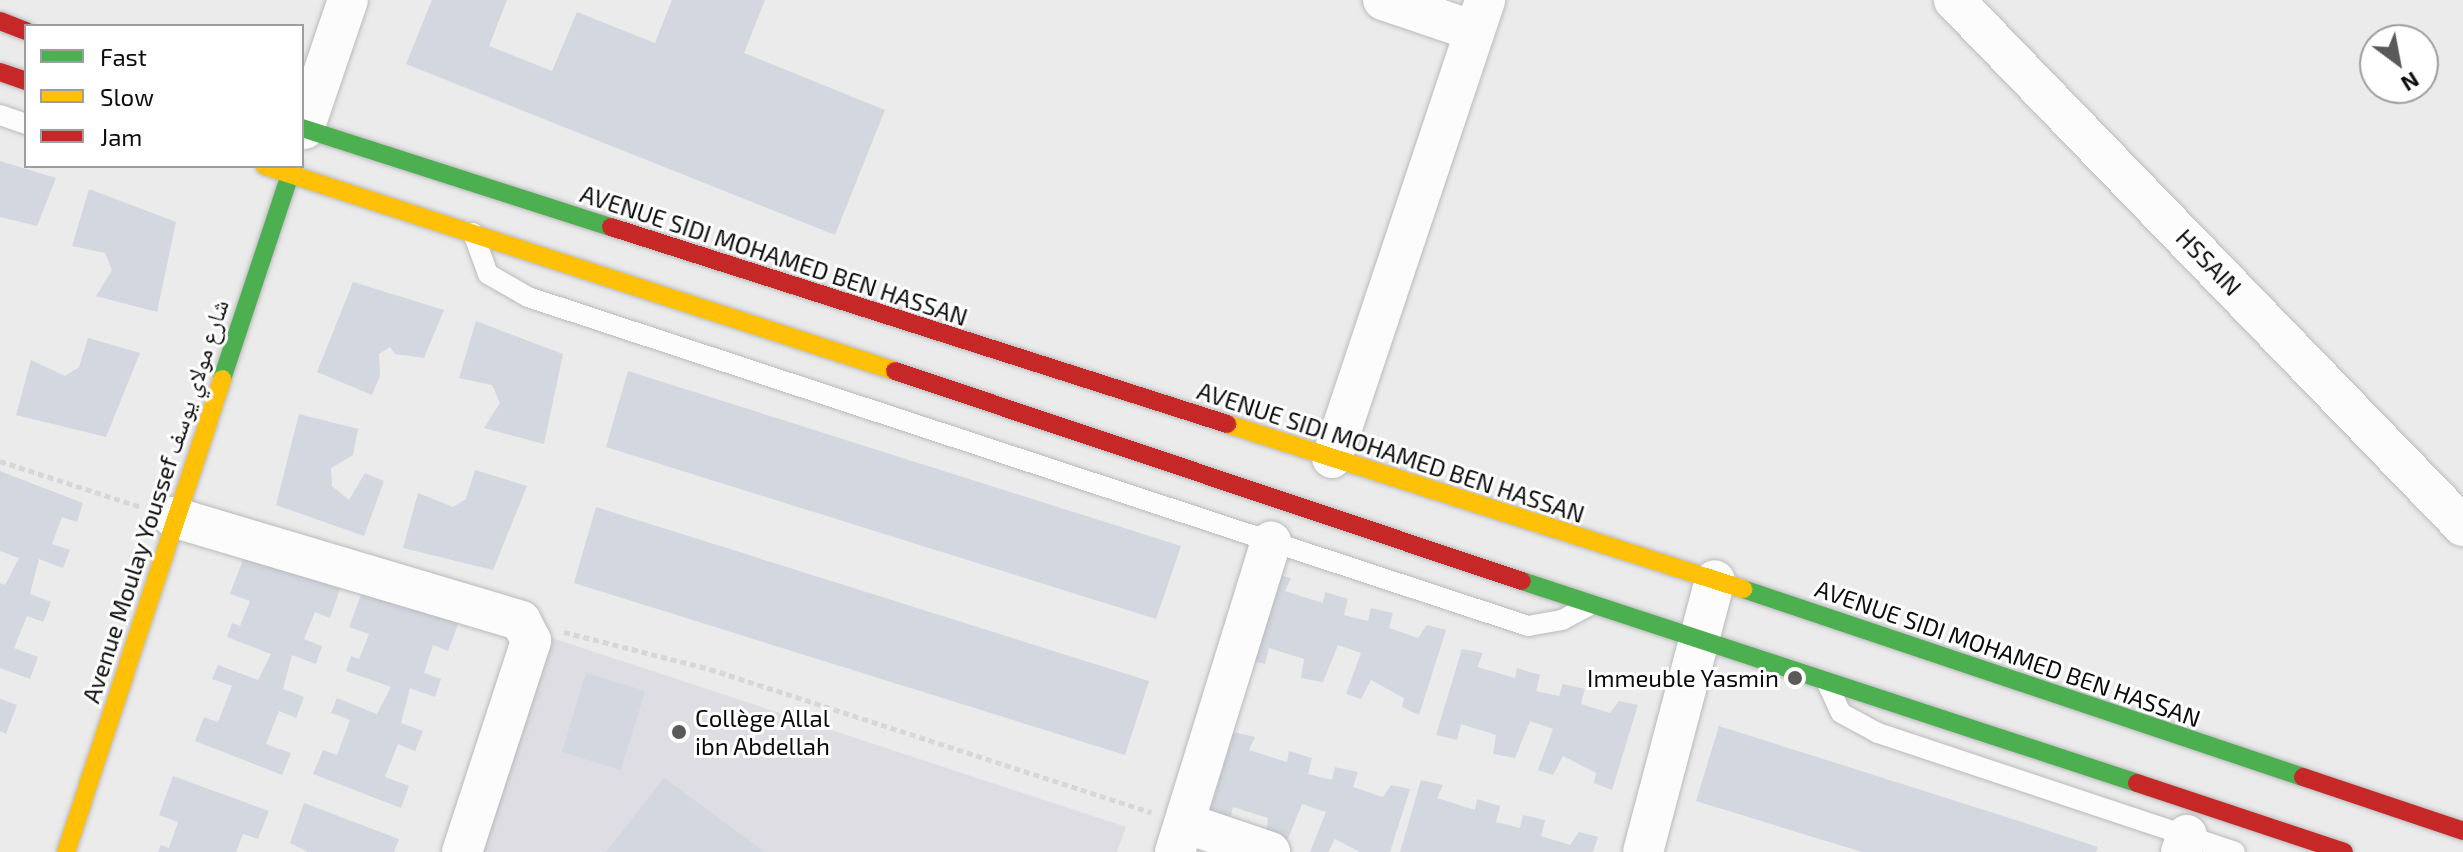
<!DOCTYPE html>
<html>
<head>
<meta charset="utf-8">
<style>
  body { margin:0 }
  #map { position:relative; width:2463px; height:852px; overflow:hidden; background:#ebebec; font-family:"Exo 2","Noto Naskh Arabic",sans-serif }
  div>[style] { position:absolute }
  .built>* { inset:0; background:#dddde3 }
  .building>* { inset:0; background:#d2d7e0 }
  .path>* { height:5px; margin-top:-2.5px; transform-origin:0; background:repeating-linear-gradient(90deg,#d7d7d8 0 6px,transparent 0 10px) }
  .roads { filter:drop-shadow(0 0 2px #bababc) drop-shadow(0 0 2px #bababc) }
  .lane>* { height:20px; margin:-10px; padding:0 10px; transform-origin:10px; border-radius:10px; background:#fcfcfc }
  .street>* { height:40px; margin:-20px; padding:0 20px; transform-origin:20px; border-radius:20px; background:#fcfcfc }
  .fast>* { height:18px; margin:-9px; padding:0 9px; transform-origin:9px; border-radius:9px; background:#4caf50 }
  .slow>* { height:18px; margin:-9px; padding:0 9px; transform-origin:9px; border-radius:9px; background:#ffc107 }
  .jam>* { height:18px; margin:-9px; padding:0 9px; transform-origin:9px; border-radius:9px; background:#c62828 }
  .dots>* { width:22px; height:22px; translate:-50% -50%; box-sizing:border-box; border:4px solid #fff; border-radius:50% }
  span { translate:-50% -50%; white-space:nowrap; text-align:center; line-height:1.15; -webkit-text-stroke:6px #fff; paint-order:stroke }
  .street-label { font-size:24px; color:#0c0c0d }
  .poi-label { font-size:24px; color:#0c0c0d }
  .right { translate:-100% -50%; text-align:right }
  .left { translate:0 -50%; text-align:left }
  .legend { position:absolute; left:24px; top:24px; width:280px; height:144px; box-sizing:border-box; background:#fff; border:2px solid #9e9e9e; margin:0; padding:10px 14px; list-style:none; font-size:24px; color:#0c0c0d }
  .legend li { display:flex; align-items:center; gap:16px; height:40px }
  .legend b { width:40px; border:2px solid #9e9e9e }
  .north { position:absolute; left:2359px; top:24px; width:80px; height:80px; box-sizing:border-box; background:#fff; border:2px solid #9e9e9e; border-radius:50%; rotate:148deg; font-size:22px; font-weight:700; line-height:32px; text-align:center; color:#0c0c0d }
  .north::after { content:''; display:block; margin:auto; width:28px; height:36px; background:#5a5a5b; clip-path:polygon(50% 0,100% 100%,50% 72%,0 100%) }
</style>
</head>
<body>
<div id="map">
  <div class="built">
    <div style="clip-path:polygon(552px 638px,1126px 827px,1117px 852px,478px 852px)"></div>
  </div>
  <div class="building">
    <div style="clip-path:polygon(432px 0,507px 0,489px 46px,552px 71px,577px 12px,655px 43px,672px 0,765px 0,744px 53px,885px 110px,835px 235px,406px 64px)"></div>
    <div style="clip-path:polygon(0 161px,56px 178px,37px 226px,0 217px)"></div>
    <div style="clip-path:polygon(89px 189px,176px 222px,157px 312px,96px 296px,112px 270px,105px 253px,72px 246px)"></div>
    <div style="clip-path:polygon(353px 282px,444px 310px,424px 358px,395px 354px,390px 347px,379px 354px,380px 376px,372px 395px,317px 372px)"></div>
    <div style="clip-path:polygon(476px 321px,563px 354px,544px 444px,484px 428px,500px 403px,492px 385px,459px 378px)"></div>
    <div style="clip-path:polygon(88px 338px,140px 353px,106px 437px,16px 415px,31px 360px,65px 376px,79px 367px)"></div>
    <div style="clip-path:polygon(628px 371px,1181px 546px,1156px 619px,606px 447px)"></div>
    <div style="clip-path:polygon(299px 414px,358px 429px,353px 455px,331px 468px,332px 486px,349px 500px,365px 473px,384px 481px,364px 536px,276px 505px)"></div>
    <div style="clip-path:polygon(475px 470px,527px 486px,493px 570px,403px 548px,418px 493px,453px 507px,466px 499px)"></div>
    <div style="clip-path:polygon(0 471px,83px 503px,77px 522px,62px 517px,52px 544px,70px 550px,63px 568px,39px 559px,30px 594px,51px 602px,43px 622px,27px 616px,14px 648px,38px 657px,30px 679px,0 668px,0 583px,5px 585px,19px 558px,0 551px)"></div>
    <div style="clip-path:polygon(596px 507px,1149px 681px,1125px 755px,574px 583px)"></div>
    <div style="clip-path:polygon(245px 554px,340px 589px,330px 618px,315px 612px,304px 639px,322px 646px,316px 664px,292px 655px,283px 689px,304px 697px,296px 718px,279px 711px,266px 744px,291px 753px,282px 775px,195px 741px,204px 717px,218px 722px,232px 686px,212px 679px,218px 665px,258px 680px,271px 654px,227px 637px,232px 623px,240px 626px,250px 601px,230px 594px)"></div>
    <div style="clip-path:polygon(1269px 573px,1291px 578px,1285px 591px,1323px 603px,1325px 592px,1348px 599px,1344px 615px,1368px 621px,1371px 608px,1393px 613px,1389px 628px,1418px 638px,1427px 625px,1446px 630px,1419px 715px,1402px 707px,1404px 698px,1371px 680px,1361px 699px,1346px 694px,1361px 653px,1338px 645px,1323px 682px,1301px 678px,1304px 659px,1269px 648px,1265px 664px,1244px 659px)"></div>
    <div style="clip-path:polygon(364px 587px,459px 622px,448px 651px,433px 645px,424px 673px,441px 679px,435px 697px,410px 688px,401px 723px,423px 731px,415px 751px,398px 744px,385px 777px,409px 786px,401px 808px,313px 774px,323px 750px,337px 755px,350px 720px,331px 713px,337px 698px,377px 714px,391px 687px,346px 671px,351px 656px,359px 659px,369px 634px,349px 627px)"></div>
    <div style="clip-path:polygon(1462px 649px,1483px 653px,1477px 667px,1515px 678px,1517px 668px,1540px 675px,1536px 691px,1559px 696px,1563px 684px,1585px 689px,1581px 704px,1610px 713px,1619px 701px,1638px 705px,1612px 790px,1594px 783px,1596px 773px,1563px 756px,1553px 775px,1538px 770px,1553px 729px,1530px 721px,1515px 758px,1493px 754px,1496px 735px,1461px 724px,1457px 740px,1436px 735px)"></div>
    <div style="clip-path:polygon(586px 673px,645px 691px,621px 770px,562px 752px)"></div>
    <div style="clip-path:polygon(0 699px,17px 705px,6px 734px,0 731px)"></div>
    <div style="clip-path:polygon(1719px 726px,2000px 815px,2098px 847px,2096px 852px,1862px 852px,1696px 801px)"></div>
    <div style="clip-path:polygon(1233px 732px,1255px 737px,1249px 750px,1287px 762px,1289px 751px,1312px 758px,1308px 774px,1332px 780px,1335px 767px,1358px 772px,1353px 787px,1383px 797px,1391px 785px,1410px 789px,1390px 852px,1360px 852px,1335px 839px,1328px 852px,1310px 852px,1326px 812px,1302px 804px,1287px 841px,1265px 838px,1268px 818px,1233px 807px,1229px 823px,1208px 819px)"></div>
    <div style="clip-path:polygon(173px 776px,269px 811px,258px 839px,243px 834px,236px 852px,158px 852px,161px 845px,169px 848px,178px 822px,159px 815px)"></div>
    <div style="clip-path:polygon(664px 778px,765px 852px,606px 852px)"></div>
    <div style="clip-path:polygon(1421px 780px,1443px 785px,1437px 798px,1475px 810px,1477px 799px,1500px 806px,1496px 822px,1520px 828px,1523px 815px,1545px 820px,1541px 836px,1570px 845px,1579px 832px,1598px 837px,1593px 852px,1400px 852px)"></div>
    <div style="clip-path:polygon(304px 803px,399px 839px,394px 852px,308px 852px,290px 843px)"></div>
  </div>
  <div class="path">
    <div style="left:0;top:461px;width:148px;rotate:18.1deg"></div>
    <div style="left:564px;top:632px;width:151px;rotate:14.2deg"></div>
    <div style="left:710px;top:669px;width:464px;rotate:18deg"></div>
  </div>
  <div class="roads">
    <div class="lane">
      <div style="left:0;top:115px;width:28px;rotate:19deg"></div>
      <div style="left:473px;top:233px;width:44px;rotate:69.9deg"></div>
      <div style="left:488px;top:274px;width:46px;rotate:29.9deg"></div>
      <div style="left:528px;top:297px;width:1053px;rotate:18.21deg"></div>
      <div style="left:1528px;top:626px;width:35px;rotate:-10deg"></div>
      <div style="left:1562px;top:620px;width:30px;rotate:-28deg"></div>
      <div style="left:1827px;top:683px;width:33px;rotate:65deg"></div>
      <div style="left:1841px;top:713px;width:42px;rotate:28.4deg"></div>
      <div style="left:1878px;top:733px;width:376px;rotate:18.4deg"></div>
    </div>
    <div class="street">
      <div style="left:1383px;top:0;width:96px;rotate:18.8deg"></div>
      <div style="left:1954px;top:0;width:732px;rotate:45.94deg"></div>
      <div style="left:304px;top:129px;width:136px;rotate:-71.2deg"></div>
      <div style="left:1332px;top:458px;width:483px;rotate:-71.5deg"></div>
      <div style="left:173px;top:517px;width:363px;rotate:16.6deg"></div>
      <div style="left:521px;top:621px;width:22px;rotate:63deg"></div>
      <div style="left:531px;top:641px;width:222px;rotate:108.1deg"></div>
      <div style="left:1185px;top:823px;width:90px;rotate:18.8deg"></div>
      <div style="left:1175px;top:852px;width:325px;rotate:-72.8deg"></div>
      <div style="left:1643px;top:852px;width:281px;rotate:-75.2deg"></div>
      <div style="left:2181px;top:852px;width:18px;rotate:-71deg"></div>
    </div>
    <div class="fast">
      <div style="left:302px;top:128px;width:324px;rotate:17.8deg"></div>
      <div style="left:222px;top:379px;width:225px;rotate:-71.6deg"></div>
      <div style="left:1522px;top:581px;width:647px;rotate:18.18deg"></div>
      <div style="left:1743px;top:589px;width:591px;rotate:18.56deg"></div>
    </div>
    <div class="slow">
      <div style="left:265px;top:166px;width:663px;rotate:18.02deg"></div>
      <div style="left:1227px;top:424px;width:542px;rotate:17.73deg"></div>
      <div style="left:66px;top:852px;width:498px;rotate:-71.7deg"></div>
    </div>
    <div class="jam">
      <div style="left:0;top:21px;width:28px;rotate:21deg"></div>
      <div style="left:0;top:72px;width:28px;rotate:19deg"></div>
      <div style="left:611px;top:227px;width:647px;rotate:17.73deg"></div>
      <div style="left:895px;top:371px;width:661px;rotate:18.52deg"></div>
      <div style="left:2303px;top:777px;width:169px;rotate:18.6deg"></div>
      <div style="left:2137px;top:783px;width:218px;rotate:18.4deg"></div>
    </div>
  </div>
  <div class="dots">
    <div style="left:1795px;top:678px;background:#5a5a5b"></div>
    <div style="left:679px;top:732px;background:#5a5a5b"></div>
  </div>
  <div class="street-label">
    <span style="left:774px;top:255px;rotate:18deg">AVENUE SIDI MOHAMED BEN HASSAN</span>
    <span style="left:2209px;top:262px;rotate:46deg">HSSAIN</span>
    <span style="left:1391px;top:452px;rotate:18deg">AVENUE SIDI MOHAMED BEN HASSAN</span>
    <span style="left:155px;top:501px;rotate:-72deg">Avenue Moulay Youssef شارع مولاي يوسف</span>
    <span style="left:2008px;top:653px;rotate:19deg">AVENUE SIDI MOHAMED BEN HASSAN</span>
  </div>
  <div class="poi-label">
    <span class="right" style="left:1779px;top:678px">Immeuble Yasmin</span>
    <span class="left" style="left:695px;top:732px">Collège Allal<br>ibn Abdellah</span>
  </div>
  <ul class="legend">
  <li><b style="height:10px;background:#4caf50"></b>Fast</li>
  <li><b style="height:10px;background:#ffc107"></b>Slow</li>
  <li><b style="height:10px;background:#c62828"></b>Jam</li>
  </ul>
  <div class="north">N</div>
</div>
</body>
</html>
